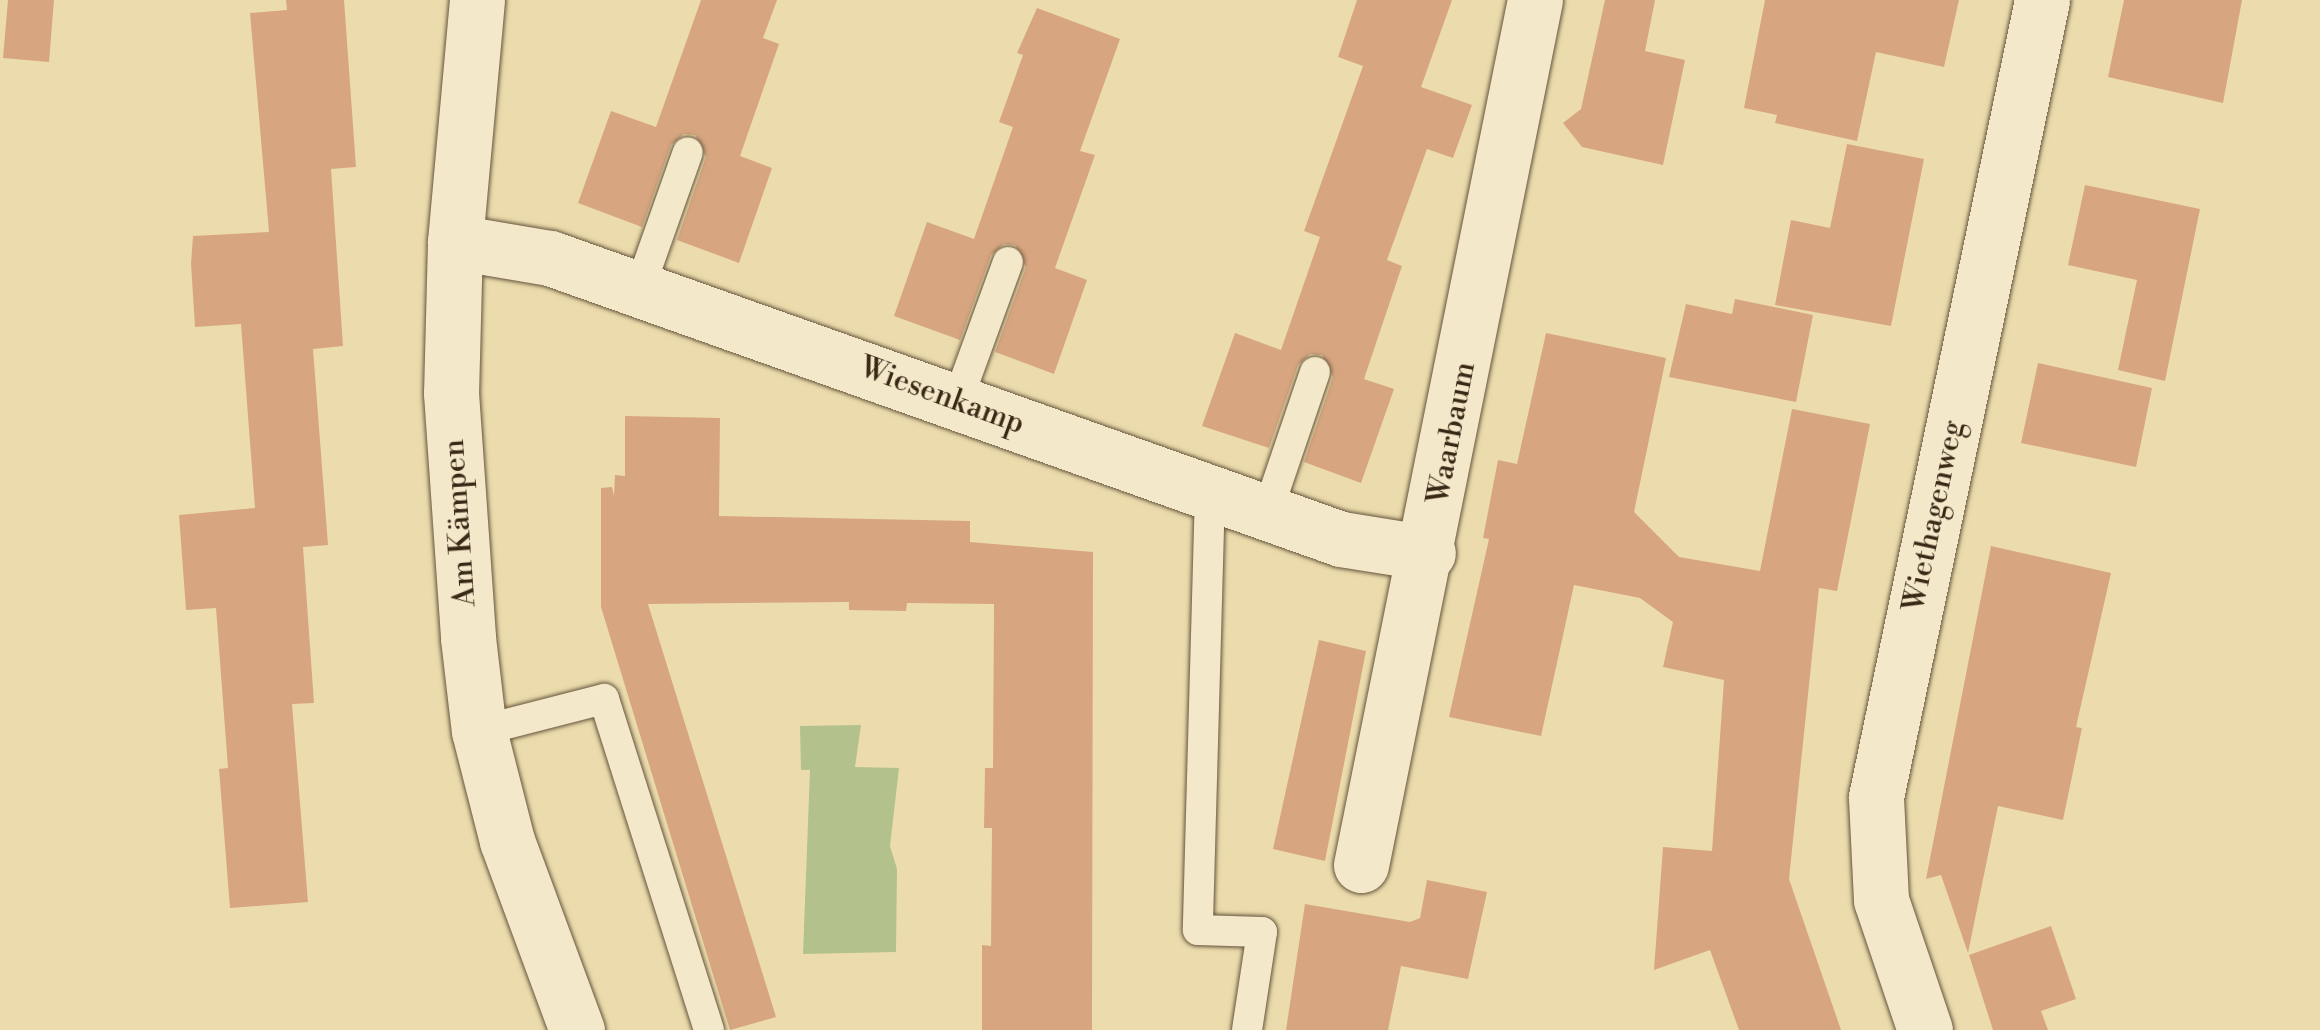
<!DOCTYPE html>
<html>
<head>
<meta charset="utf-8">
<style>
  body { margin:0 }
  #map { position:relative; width:2320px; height:1030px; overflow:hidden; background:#ecdcad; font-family:"Libre Bodoni",serif }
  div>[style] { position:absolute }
  .green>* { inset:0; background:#b3c18d }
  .building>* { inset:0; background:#d7a681 }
  .roads { filter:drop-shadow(0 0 2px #66553c) drop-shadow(0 0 2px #66553c) }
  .lane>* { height:30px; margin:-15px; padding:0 15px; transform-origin:15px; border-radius:15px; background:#f3e8ca }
  .street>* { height:55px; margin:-27.5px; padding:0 27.5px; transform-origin:27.5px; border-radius:27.5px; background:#f3e8ca }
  span { translate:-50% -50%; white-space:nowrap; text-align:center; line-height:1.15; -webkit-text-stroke:10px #f3e8ca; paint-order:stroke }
  .street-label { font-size:30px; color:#392816 }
</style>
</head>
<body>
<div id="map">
  <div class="green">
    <div style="clip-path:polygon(861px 725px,855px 767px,899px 768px,890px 846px,897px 869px,896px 952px,803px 954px,810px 770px,801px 770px,800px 726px)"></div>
  </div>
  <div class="building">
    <div style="clip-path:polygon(8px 0,54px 0,49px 62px,3px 58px)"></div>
    <div style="clip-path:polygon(286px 0,344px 0,356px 167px,331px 169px,343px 346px,313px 349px,328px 545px,303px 547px,314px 703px,292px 704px,308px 902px,230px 908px,219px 769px,228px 768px,216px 608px,186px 610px,179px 515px,255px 508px,241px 324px,195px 327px,191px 264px,193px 236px,269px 232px,250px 13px,287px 10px)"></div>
    <div style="clip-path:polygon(701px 0,777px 0,763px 38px,779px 44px,740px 156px,772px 168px,739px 263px,677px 240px,706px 157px,695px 135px,684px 134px,671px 145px,642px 227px,578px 203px,611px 111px,656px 127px)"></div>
    <div style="clip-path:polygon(1357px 0,1452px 0,1421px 87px,1472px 105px,1453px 158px,1427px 149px,1387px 260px,1402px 266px,1364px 379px,1394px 389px,1361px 483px,1304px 462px,1333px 377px,1322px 355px,1310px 354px,1298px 365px,1269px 448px,1202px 426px,1235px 333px,1281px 350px,1320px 237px,1304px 231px,1363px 66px,1338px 57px)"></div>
    <div style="clip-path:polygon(1605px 0,1655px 0,1645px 51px,1685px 60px,1663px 165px,1582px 147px,1563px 123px,1581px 109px)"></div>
    <div style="clip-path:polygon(1765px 0,1959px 0,1944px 67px,1876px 52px,1857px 141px,1775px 123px,1777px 115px,1744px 108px)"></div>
    <div style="clip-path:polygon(2124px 0,2242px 0,2223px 103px,2108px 77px)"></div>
    <div style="clip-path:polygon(1037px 8px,1120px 39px,1080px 151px,1095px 155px,1055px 268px,1087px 280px,1054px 374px,995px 352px,1026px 267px,1015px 245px,1004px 244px,991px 255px,960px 340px,894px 316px,927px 222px,974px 239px,1013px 127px,999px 122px,1023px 55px,1017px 53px)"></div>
    <div style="clip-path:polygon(1847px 144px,1924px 159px,1891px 326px,1775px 305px,1791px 220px,1830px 228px)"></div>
    <div style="clip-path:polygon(2085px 185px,2200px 209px,2165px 381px,2118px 370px,2137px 280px,2068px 265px)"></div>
    <div style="clip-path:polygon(1735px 299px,1813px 315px,1796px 402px,1669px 377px,1686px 304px,1732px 314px)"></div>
    <div style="clip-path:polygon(1546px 333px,1666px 358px,1634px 512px,1679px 557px,1760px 571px,1792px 409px,1870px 424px,1837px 591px,1819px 588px,1789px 879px,1841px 1030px,1739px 1030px,1710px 950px,1654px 970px,1663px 847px,1712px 851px,1724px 680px,1663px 667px,1673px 622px,1640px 598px,1574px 585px,1541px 736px,1449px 717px,1489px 539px,1483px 538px,1498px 460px,1517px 464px)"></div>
    <div style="clip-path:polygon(2038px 363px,2152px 388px,2136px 467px,2021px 443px)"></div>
    <div style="clip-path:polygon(625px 416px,720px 418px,719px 516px,970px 521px,970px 542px,1093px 552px,1092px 1030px,982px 1030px,982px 945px,991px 946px,992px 828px,984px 828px,985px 768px,993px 768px,994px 604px,907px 603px,906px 611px,849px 610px,849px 602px,648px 604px,776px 1017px,730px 1030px,601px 607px,601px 488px,612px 487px,614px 496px,615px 475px,625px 476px)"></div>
    <div style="clip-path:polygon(1991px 546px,2111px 573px,2076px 727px,2082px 728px,2063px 820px,1998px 806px,1968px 953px,1941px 875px,1926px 879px)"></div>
    <div style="clip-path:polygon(1319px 640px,1366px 651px,1325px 861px,1273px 849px)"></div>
    <div style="clip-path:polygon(1427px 880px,1487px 892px,1468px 979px,1401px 966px,1388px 1030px,1286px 1030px,1305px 904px,1410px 922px,1420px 918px)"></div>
    <div style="clip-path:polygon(2051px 926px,2076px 999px,2041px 1011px,2048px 1030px,1993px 1030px,1969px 955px)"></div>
  </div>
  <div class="roads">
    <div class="lane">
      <div style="left:639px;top:290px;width:146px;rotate:-70.5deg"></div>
      <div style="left:957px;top:402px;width:149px;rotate:-70deg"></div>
      <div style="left:1210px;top:492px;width:438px;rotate:91.6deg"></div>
      <div style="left:1198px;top:930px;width:64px;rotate:1.8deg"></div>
      <div style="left:1262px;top:932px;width:99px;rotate:98.7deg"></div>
      <div style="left:1267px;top:513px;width:149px;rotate:-71.2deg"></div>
      <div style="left:479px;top:731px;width:129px;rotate:-14.4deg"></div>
      <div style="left:604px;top:699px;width:347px;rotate:72.4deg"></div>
    </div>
    <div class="street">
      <div style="left:477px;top:0;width:243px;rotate:95.2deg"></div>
      <div style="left:455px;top:242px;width:151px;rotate:91.5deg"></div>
      <div style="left:451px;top:393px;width:246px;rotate:86deg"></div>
      <div style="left:468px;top:638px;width:94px;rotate:83.3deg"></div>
      <div style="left:479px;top:731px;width:114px;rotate:75.7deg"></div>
      <div style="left:507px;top:841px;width:202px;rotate:69.7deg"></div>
      <div style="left:455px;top:242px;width:96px;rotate:9.6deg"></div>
      <div style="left:550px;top:258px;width:839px;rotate:19.56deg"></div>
      <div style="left:1341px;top:539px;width:88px;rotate:9.1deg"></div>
      <div style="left:1361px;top:865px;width:882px;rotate:-78.63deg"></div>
      <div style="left:1925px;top:1030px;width:137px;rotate:-108.7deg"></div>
      <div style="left:1881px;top:900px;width:103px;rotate:-92.8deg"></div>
      <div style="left:1876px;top:797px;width:814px;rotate:-78.23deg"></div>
    </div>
  </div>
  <div class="street-label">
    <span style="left:942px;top:396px;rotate:20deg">Wiesenkamp</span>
    <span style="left:1452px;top:433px;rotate:-79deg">Waarbaum</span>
    <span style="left:1934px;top:516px;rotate:-78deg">Wiethagenweg</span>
    <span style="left:460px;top:523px;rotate:-94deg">Am Kämpen</span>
  </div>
</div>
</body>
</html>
